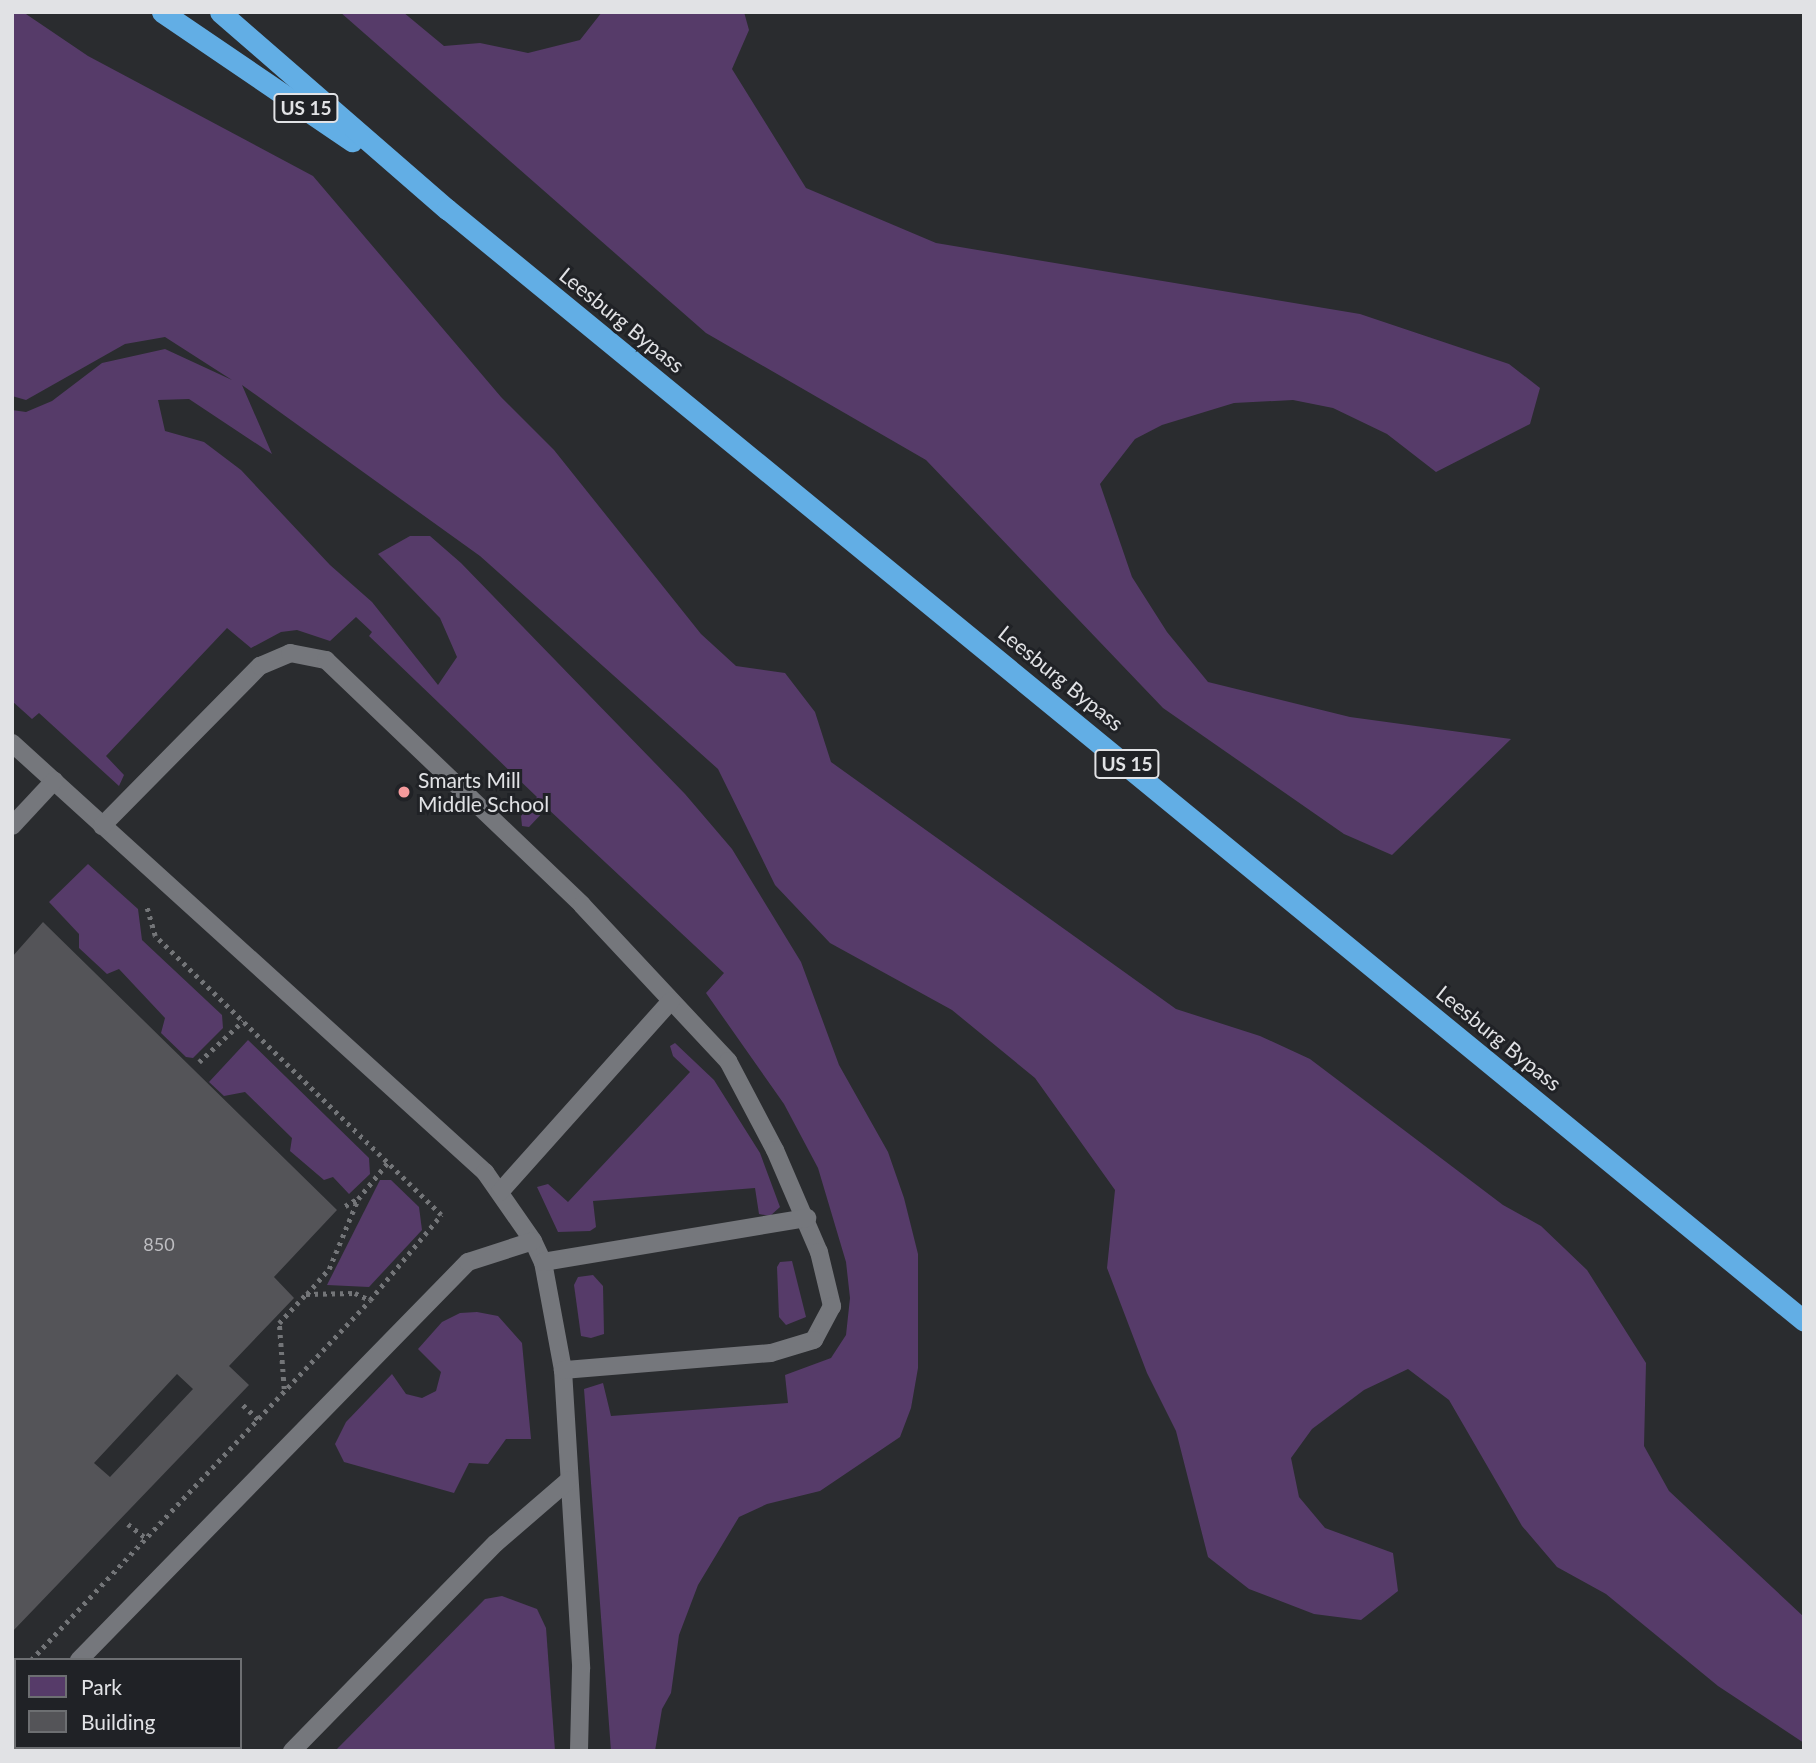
<!DOCTYPE html>
<html>
<head>
<meta charset="utf-8">
<style>
  body { margin:0 }
  #map { position:relative; width:1816px; height:1763px; overflow:hidden; background:#2a2c2f; font-family:Lato,sans-serif }
  div>[style] { position:absolute }
  .green>* { inset:0; background:#563b69 }
  .building>* { inset:0; background:#545458 }
  .path>* { height:4.5px; margin-top:-2.25px; transform-origin:0; background:repeating-linear-gradient(90deg,#737578 0 3.5px,transparent 0 8.5px) }
  .lane>* { height:18px; margin:-9px; padding:0 9px; transform-origin:9px; border-radius:9px; background:#75777c }
  .highway>* { height:21px; margin:-10.5px; padding:0 10.5px; transform-origin:10.5px; border-radius:10.5px; background:#62aee5 }
  .dots>* { width:19px; height:19px; translate:-50% -50%; box-sizing:border-box; border:4px solid #202226; border-radius:50% }
  span { translate:-50% -50%; white-space:nowrap; text-align:center; line-height:1.15; -webkit-text-stroke:6px #202226; paint-order:stroke }
  .number-label { font-size:18px; color:#bebec2 }
  .number-label span { -webkit-text-stroke-width:0 }
  .shield-label span { padding:2px 5px; background:#202226; border:2px solid; border-radius:5px; -webkit-text-stroke-width:0 }
  .shield-label { font-size:19px; color:#e1e2e5; font-weight:700 }
  .street-label { font-size:21px; color:#e1e2e5 }
  .poi-label { font-size:21px; color:#e1e2e5 }
  .left { translate:0 -50%; text-align:left }
  .frame { position:absolute; inset:0; border:14px solid #e1e2e5; pointer-events:none }
  .legend { position:absolute; left:14px; top:1658px; width:228px; height:91px; box-sizing:border-box; background:#202226; border:2px solid #6d6f72; margin:0; padding:9px 12px; list-style:none; font-size:21px; color:#e1e2e5 }
  .legend li { display:flex; align-items:center; gap:14px; height:35px }
  .legend b { width:35px; border:2px solid #6d6f72 }
</style>
</head>
<body>
<div id="map">
  <div class="green">
    <div style="clip-path:polygon(12px 12px,23px 12px,88px 56px,313px 176px,501px 397px,554px 450px,701px 634px,736px 666px,785px 673px,815px 712px,831px 762px,1176px 1009px,1260px 1036px,1310px 1059px,1503px 1205px,1541px 1226px,1587px 1270px,1646px 1363px,1644px 1446px,1669px 1491px,1804px 1617px,1804px 1743px,1718px 1686px,1606px 1594px,1557px 1567px,1522px 1526px,1449px 1400px,1408px 1369px,1364px 1390px,1312px 1429px,1291px 1458px,1299px 1497px,1325px 1528px,1393px 1553px,1398px 1591px,1361px 1620px,1314px 1614px,1249px 1589px,1208px 1557px,1176px 1431px,1147px 1373px,1107px 1268px,1115px 1190px,1035px 1078px,952px 1010px,830px 943px,775px 885px,718px 769px,480px 556px,242px 385px,272px 454px,189px 399px,158px 400px,165px 431px,204px 442px,241px 470px,330px 565px,372px 602px,438px 685px,457px 657px,440px 618px,378px 554px,410px 536px,430px 536px,461px 563px,685px 794px,732px 849px,801px 962px,839px 1065px,888px 1152px,904px 1198px,918px 1254px,918px 1368px,911px 1408px,900px 1437px,820px 1491px,767px 1504px,739px 1517px,698px 1585px,679px 1635px,671px 1693px,662px 1709px,655px 1751px,611px 1751px,584px 1389px,603px 1383px,611px 1416px,788px 1403px,785px 1375px,831px 1358px,846px 1335px,850px 1298px,846px 1262px,818px 1168px,784px 1104px,706px 993px,724px 973px,547px 808px,529px 827px,522px 826px,521px 816px,537px 797px,369px 636px,372px 632px,356px 617px,330px 641px,297px 630px,281px 632px,251px 648px,227px 628px,106px 756px,124px 775px,119px 786px,39px 713px,32px 719px,12px 701px,12px 410px,26px 412px,52px 401px,102px 363px,165px 349px,232px 380px,165px 337px,125px 344px,26px 400px,12px 396px)"></div>
    <div style="clip-path:polygon(340px 12px,403px 12px,444px 46px,480px 43px,528px 53px,580px 40px,602px 12px,744px 12px,749px 30px,732px 69px,806px 188px,936px 243px,1360px 314px,1509px 364px,1540px 388px,1530px 424px,1436px 472px,1387px 434px,1333px 408px,1293px 400px,1234px 403px,1162px 425px,1135px 439px,1100px 484px,1132px 577px,1167px 632px,1208px 682px,1350px 717px,1511px 739px,1392px 855px,1344px 834px,1163px 708px,926px 460px,706px 333px)"></div>
    <div style="clip-path:polygon(88px 864px,138px 909px,142px 940px,222px 1015px,223px 1028px,193px 1058px,186px 1057px,161px 1033px,165px 1018px,119px 969px,107px 974px,79px 948px,79px 934px,49px 902px)"></div>
    <div style="clip-path:polygon(248px 1040px,369px 1158px,370px 1174px,349px 1194px,333px 1177px,324px 1180px,290px 1151px,292px 1138px,245px 1092px,224px 1096px,209px 1082px)"></div>
    <div style="clip-path:polygon(675px 1043px,714px 1080px,760px 1153px,780px 1207px,770px 1216px,759px 1214px,755px 1188px,593px 1201px,596px 1227px,590px 1231px,558px 1232px,537px 1187px,548px 1184px,568px 1202px,690px 1072px,673px 1056px,670px 1046px)"></div>
    <div style="clip-path:polygon(380px 1180px,391px 1180px,419px 1207px,422px 1230px,369px 1287px,327px 1285px)"></div>
    <div style="clip-path:polygon(792px 1261px,806px 1317px,786px 1325px,779px 1317px,777px 1267px,780px 1262px)"></div>
    <div style="clip-path:polygon(593px 1275px,603px 1286px,604px 1334px,591px 1338px,581px 1336px,574px 1285px,578px 1277px)"></div>
    <div style="clip-path:polygon(477px 1312px,498px 1316px,522px 1343px,531px 1439px,506px 1439px,488px 1464px,469px 1463px,454px 1493px,344px 1462px,335px 1444px,346px 1422px,392px 1374px,406px 1394px,422px 1398px,436px 1391px,441px 1372px,418px 1349px,442px 1322px,460px 1313px)"></div>
    <div style="clip-path:polygon(502px 1596px,537px 1609px,546px 1628px,555px 1751px,335px 1751px,485px 1599px)"></div>
  </div>
  <div class="building">
    <div style="clip-path:polygon(evenodd,43px 922px,337px 1210px,274px 1277px,294px 1298px,229px 1366px,249px 1385px,12px 1632px,12px 957px,43px 922px,177px 1374px,193px 1389px,110px 1477px,94px 1463px,177px 1374px)"></div>
  </div>
  <div class="path">
    <div style="left:199px;top:1062px;width:60px;rotate:-43deg"></div>
    <div style="left:345px;top:1206px;width:14px;rotate:-30deg"></div>
    <div style="left:307px;top:1294px;width:33px;rotate:-49deg"></div>
    <div style="left:329px;top:1269px;width:76px;rotate:-67.5deg"></div>
    <div style="left:358px;top:1199px;width:49px;rotate:-50.8deg"></div>
    <div style="left:284px;top:1389px;width:66px;rotate:-94.3deg"></div>
    <div style="left:279px;top:1323px;width:40px;rotate:-47deg"></div>
    <div style="left:306px;top:1294px;width:49px;rotate:-1.2deg"></div>
    <div style="left:355px;top:1293px;width:17px;rotate:25deg"></div>
    <div style="left:243px;top:1405px;width:21px;rotate:43deg"></div>
    <div style="left:128px;top:1524px;width:23px;rotate:38deg"></div>
    <div style="left:31px;top:1660px;width:494px;rotate:-46.7deg"></div>
    <div style="left:370px;top:1300px;width:111px;rotate:-50.1deg"></div>
    <div style="left:441px;top:1215px;width:400px;rotate:-135.7deg"></div>
    <div style="left:155px;top:936px;width:33px;rotate:-106deg"></div>
    <div style="left:12px;top:1680px;width:6px;rotate:-45deg"></div>
  </div>
  <div class="lane">
    <div style="left:12px;top:743px;width:639px;rotate:42.21deg"></div>
    <div style="left:485px;top:1172px;width:84px;rotate:55.2deg"></div>
    <div style="left:533px;top:1241px;width:23px;rotate:65deg"></div>
    <div style="left:543px;top:1262px;width:110px;rotate:79.5deg"></div>
    <div style="left:563px;top:1370px;width:299px;rotate:86.5deg"></div>
    <div style="left:581px;top:1668px;width:83px;rotate:91.4deg"></div>
    <div style="left:12px;top:826px;width:62px;rotate:-47deg"></div>
    <div style="left:102px;top:826px;width:225px;rotate:-45.4deg"></div>
    <div style="left:260px;top:666px;width:33px;rotate:-23deg"></div>
    <div style="left:290px;top:653px;width:37px;rotate:11deg"></div>
    <div style="left:326px;top:660px;width:354px;rotate:43.7deg"></div>
    <div style="left:582px;top:905px;width:214px;rotate:46.9deg"></div>
    <div style="left:728px;top:1061px;width:101px;rotate:62.2deg"></div>
    <div style="left:775px;top:1150px;width:111px;rotate:66.7deg"></div>
    <div style="left:819px;top:1252px;width:56px;rotate:76.5deg"></div>
    <div style="left:832px;top:1306px;width:38px;rotate:118deg"></div>
    <div style="left:814px;top:1340px;width:45px;rotate:163.2deg"></div>
    <div style="left:771px;top:1353px;width:209px;rotate:175.3deg"></div>
    <div style="left:500px;top:1192px;width:256px;rotate:-48.2deg"></div>
    <div style="left:543px;top:1262px;width:268px;rotate:-9.5deg"></div>
    <div style="left:79px;top:1660px;width:557px;rotate:-45.66deg"></div>
    <div style="left:468px;top:1262px;width:68px;rotate:-17.9deg"></div>
    <div style="left:12px;top:1729px;width:6px;rotate:-45deg"></div>
    <div style="left:292px;top:1751px;width:291px;rotate:-45.6deg"></div>
    <div style="left:496px;top:1543px;width:96px;rotate:-40.8deg"></div>
  </div>
  <div class="highway">
    <div style="left:162px;top:12px;width:230px;rotate:34.2deg"></div>
    <div style="left:220px;top:12px;width:301px;rotate:41deg"></div>
    <div style="left:447px;top:209px;width:1754px;rotate:39.33deg"></div>
  </div>
  <div class="dots">
    <div style="left:404px;top:792px;background:#f59b9d"></div>
  </div>
  <div class="number-label">
    <span style="left:159px;top:1244px">850</span>
  </div>
  <div class="shield-label">
    <span style="left:306px;top:108px">US 15</span>
    <span style="left:1127px;top:764px">US 15</span>
  </div>
  <div class="street-label">
    <span style="left:622px;top:320px;rotate:39deg">Leesburg Bypass</span>
    <span style="left:1061px;top:678px;rotate:39deg">Leesburg Bypass</span>
    <span style="left:1499px;top:1038px;rotate:39deg">Leesburg Bypass</span>
  </div>
  <div class="poi-label">
    <span class="left" style="left:418px;top:792px">Smarts Mill<br>Middle School</span>
  </div>
  <div class="frame"></div>
  <ul class="legend">
  <li><b style="height:19px;background:#563b69"></b>Park</li>
  <li><b style="height:19px;background:#545458"></b>Building</li>
  </ul>
</div>
</body>
</html>
